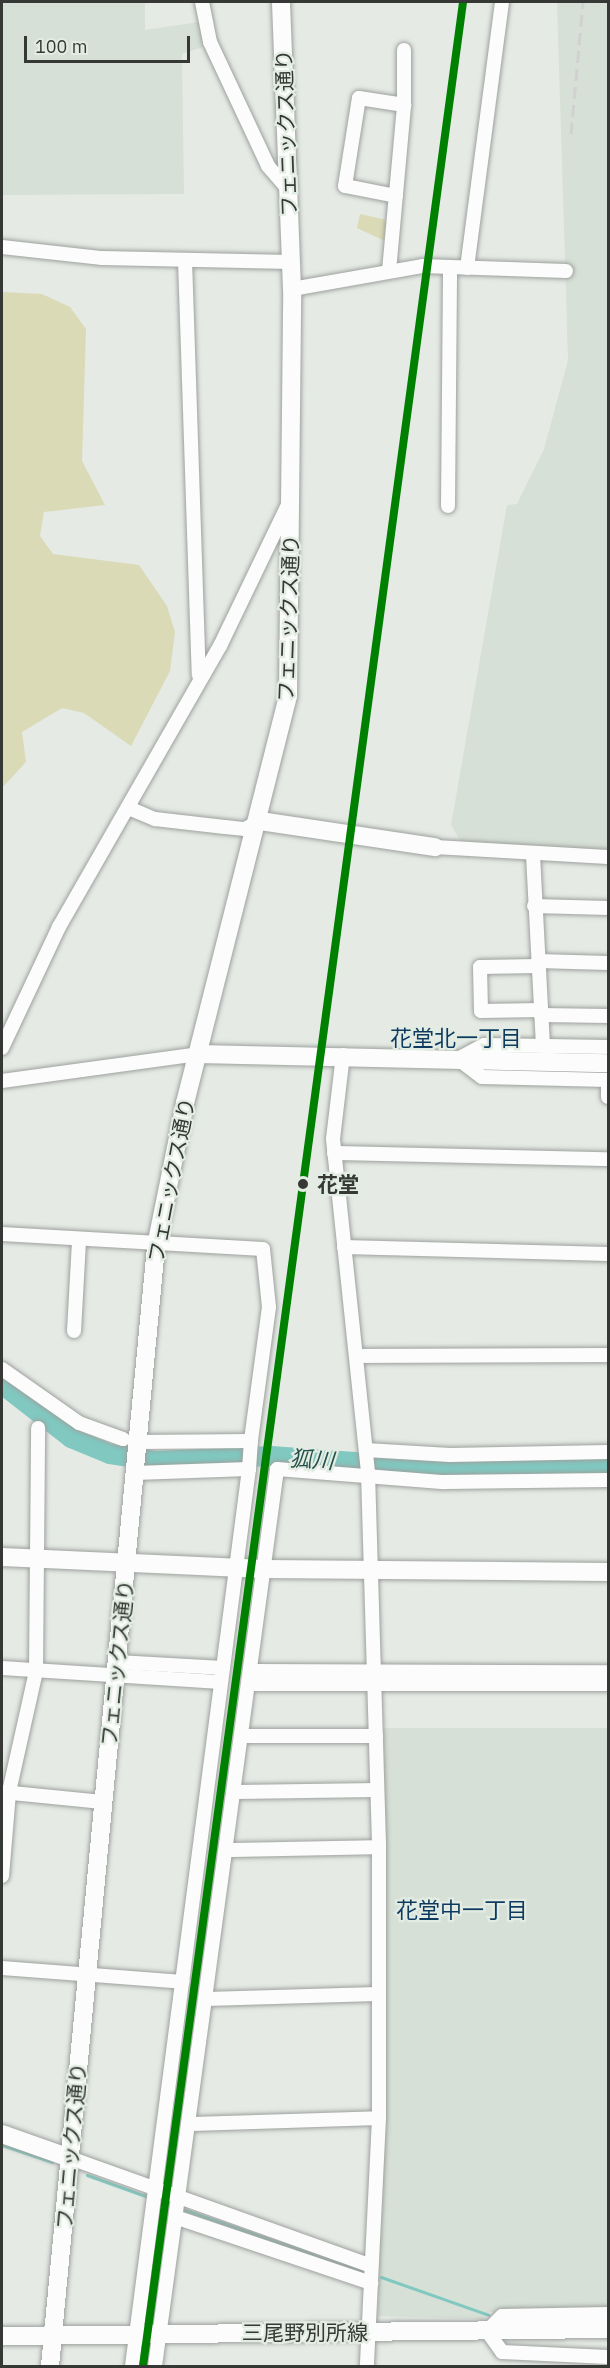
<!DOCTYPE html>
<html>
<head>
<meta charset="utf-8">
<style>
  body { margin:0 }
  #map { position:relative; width:610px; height:2368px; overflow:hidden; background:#e5eae5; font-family:"IBM Plex Sans","Noto Sans JP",sans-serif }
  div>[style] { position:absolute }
  .built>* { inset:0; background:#d6e0d6 }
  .green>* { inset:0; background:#dadab6 }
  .stream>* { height:3px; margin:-1.5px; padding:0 1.5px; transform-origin:1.5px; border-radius:1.5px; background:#80c8c0 }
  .river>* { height:20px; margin:-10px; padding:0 10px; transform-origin:10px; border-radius:10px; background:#80c8c0 }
  .roads { filter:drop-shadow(0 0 2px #9ea19e) drop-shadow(0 0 2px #9ea19e) }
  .street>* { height:14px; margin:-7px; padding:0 7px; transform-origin:7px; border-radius:7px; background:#fbfcfb }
  .secondary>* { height:18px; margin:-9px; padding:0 9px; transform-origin:9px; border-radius:9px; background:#fbfcfb }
  .rail>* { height:3px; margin-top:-1.5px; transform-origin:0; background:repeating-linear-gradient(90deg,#d1d1d1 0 12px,transparent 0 18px) }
  .rail-1>* { height:8px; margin:-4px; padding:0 4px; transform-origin:4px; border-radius:4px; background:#008000 }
  .dots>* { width:16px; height:16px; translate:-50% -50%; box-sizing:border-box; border:3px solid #e3ece3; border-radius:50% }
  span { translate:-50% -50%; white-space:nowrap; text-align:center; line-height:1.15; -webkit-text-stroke:4.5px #e3ece3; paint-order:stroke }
  .street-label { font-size:21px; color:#353835 }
  .stop-label { font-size:21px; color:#353835; font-weight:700 }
  .left { translate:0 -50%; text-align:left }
  .neighbourhood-label { font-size:22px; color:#0e3a5f }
  .water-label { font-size:22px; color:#23504b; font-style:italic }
  .frame { position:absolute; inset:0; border:3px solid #353835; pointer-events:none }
  .scale { position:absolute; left:24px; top:36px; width:166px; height:27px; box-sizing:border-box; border:3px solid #353835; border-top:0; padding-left:8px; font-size:18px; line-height:21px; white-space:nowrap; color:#353835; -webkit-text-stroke:4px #e3ece3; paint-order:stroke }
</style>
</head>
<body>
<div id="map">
  <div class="built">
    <div style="clip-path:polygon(2px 2px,145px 2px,145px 30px,199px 22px,206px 46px,182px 54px,184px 194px,2px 195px)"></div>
    <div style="clip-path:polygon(557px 2px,608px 2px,608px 851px,464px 847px,451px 825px,507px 505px,517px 504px,544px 449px,568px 360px)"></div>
    <div style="clip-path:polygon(384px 1728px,608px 1728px,608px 2310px,490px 2312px,483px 2319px,378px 2316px)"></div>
  </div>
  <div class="green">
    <div style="clip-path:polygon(360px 214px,391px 221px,389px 243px,357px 228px)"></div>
    <div style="clip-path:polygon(2px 292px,42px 294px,70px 307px,86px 329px,82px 461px,105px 505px,44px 512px,40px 536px,53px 554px,139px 565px,167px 606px,175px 632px,170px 671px,131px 746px,84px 713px,62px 708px,22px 732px,26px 762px,2px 788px)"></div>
  </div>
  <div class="stream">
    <div style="left:2px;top:2145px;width:53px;rotate:18.8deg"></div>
    <div style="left:87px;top:2175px;width:65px;rotate:19.8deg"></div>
    <div style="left:185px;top:2210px;width:186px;rotate:19.1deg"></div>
    <div style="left:381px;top:2277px;width:114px;rotate:19.4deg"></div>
  </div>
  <div class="river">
    <div style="left:2px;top:1384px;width:88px;rotate:38deg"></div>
    <div style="left:71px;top:1438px;width:42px;rotate:22.3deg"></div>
    <div style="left:110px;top:1454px;width:47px;rotate:8.7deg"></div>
    <div style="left:156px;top:1461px;width:115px;rotate:-2.5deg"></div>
    <div style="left:271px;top:1456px;width:182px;rotate:4.1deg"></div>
    <div style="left:453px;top:1469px;width:155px;rotate:-0.4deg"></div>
  </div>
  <div class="roads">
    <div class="street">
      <div style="left:202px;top:2px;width:41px;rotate:78.7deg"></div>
      <div style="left:210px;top:42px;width:137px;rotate:64.9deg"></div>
      <div style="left:268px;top:166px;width:32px;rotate:49deg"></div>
      <div style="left:396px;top:196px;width:52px;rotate:-168.9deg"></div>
      <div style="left:345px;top:186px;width:89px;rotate:-81deg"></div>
      <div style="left:359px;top:98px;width:46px;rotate:8.8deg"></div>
      <div style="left:2px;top:247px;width:101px;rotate:6.3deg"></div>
      <div style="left:102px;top:258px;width:189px;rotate:1.2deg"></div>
      <div style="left:185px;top:260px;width:415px;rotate:88.1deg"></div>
      <div style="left:467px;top:268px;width:268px;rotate:-82.5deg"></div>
      <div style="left:389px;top:271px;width:167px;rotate:-84.8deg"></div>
      <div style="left:404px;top:105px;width:55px;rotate:-90deg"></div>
      <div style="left:292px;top:289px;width:132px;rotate:-10deg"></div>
      <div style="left:422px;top:266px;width:144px;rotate:2deg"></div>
      <div style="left:448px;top:506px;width:239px;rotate:-89.5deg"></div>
      <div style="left:131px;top:809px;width:26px;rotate:23deg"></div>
      <div style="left:155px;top:819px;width:70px;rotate:6.5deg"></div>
      <div style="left:225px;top:827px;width:20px;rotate:6deg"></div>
      <div style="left:245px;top:829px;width:17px;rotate:-28deg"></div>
      <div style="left:435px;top:847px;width:173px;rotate:3.3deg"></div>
      <div style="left:533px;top:855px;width:191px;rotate:87deg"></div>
      <div style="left:534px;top:906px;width:74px;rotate:1.5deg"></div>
      <div style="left:538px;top:961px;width:70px;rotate:1.6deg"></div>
      <div style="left:538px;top:966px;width:58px;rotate:179deg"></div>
      <div style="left:480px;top:967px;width:44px;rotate:88.7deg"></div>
      <div style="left:481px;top:1011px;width:60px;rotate:-1deg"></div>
      <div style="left:541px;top:1015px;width:67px;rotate:0.9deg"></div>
      <div style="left:608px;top:1047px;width:124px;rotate:-179.1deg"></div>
      <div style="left:484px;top:1045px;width:30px;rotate:152deg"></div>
      <div style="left:458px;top:1059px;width:30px;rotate:37deg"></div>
      <div style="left:482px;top:1077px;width:126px;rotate:1.4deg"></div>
      <div style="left:2px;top:1048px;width:134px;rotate:-64.8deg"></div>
      <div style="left:59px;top:927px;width:324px;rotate:-60.2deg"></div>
      <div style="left:220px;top:646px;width:157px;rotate:-64.3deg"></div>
      <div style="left:343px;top:1055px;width:85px;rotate:96.8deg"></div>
      <div style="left:333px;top:1139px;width:336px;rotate:84deg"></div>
      <div style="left:368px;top:1473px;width:374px;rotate:88.3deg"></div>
      <div style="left:379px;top:1847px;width:271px;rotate:90deg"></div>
      <div style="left:379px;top:2118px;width:248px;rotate:92.8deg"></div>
      <div style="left:608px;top:1080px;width:17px;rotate:90deg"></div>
      <div style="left:2px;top:1081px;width:198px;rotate:-7.8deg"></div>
      <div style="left:334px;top:1153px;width:274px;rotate:1.3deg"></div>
      <div style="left:2px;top:1234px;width:261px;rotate:3.3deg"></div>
      <div style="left:263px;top:1249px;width:58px;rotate:84.1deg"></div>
      <div style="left:269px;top:1307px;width:135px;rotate:97.7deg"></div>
      <div style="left:251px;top:1441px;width:114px;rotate:179.5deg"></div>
      <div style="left:344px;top:1247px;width:264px;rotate:1.5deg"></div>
      <div style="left:74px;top:1331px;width:90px;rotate:-86.8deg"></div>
      <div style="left:356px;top:1356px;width:252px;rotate:-0.2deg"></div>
      <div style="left:2px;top:1369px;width:94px;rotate:35deg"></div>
      <div style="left:79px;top:1423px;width:47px;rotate:20deg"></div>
      <div style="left:366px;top:1450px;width:84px;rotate:3.4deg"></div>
      <div style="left:450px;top:1455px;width:158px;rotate:-1.1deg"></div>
      <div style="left:249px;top:1469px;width:28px;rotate:-86deg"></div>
      <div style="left:117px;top:1662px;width:106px;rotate:3.2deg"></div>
      <div style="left:2px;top:1668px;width:219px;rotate:3.7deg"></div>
      <div style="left:252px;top:1671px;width:356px;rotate:0.2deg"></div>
      <div style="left:250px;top:1684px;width:358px"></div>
      <div style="left:243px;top:1736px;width:133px"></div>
      <div style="left:2px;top:1792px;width:101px;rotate:5.7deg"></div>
      <div style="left:236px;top:1792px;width:141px;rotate:-0.8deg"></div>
      <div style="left:227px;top:1850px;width:152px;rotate:-1.1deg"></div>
      <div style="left:2px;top:1876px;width:84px;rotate:-85.2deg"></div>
      <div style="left:9px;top:1792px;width:124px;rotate:-77.4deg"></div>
      <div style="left:36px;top:1671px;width:243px;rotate:-89.5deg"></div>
      <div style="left:2px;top:1968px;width:181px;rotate:4.4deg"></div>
      <div style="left:206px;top:1999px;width:171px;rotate:-1.7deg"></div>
      <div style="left:192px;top:2124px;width:187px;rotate:-1.8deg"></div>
      <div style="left:70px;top:2158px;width:320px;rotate:19.7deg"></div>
      <div style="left:178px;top:2218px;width:204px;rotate:18.6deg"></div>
      <div style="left:608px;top:2314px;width:106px;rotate:178.9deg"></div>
      <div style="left:502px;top:2316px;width:21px;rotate:135deg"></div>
      <div style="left:487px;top:2331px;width:26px;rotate:54deg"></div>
      <div style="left:502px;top:2352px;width:106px;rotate:2.7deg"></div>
      <div style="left:132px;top:2366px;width:905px;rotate:-82.57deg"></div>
      <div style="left:249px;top:1469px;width:114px;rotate:178deg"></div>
      <div style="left:155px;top:2366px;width:905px;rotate:-82.25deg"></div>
      <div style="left:277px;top:1469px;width:168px;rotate:4.5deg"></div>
      <div style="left:444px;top:1482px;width:164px;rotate:-0.7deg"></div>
    </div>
    <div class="secondary">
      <div style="left:260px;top:821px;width:177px;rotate:8.5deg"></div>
      <div style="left:198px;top:1054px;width:410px;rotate:1.3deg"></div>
      <div style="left:2px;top:1557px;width:262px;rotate:2.6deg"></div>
      <div style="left:264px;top:1569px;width:344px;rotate:0.5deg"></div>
      <div style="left:2px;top:2134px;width:72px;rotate:19.4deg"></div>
      <div style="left:2px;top:2336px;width:606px;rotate:-0.66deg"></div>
      <div style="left:50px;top:2366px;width:1125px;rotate:-84.59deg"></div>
      <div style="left:156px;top:1246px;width:146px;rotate:-78.5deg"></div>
      <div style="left:185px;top:1103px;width:420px;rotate:-75.8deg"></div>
      <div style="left:288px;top:696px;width:407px;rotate:-89.4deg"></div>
      <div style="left:292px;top:289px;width:287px;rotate:-92.2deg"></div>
    </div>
  </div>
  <div class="rail">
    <div style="left:571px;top:134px;width:133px;rotate:-84.8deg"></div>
  </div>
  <div class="rail-1">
    <div style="left:143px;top:2366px;width:2386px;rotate:-82.29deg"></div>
  </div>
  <div class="dots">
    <div style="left:303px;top:1184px;background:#353835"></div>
  </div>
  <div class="street-label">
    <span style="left:286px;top:133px;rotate:-92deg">フェニックス通り</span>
    <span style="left:288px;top:618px;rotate:-88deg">フェニックス通り</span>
    <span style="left:171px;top:1180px;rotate:-79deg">フェニックス通り</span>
    <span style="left:117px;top:1663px;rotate:-84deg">フェニックス通り</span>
    <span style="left:71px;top:2146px;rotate:-85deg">フェニックス通り</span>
    <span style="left:305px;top:2332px">三尾野別所線</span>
  </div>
  <div class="stop-label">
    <span class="left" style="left:317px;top:1184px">花堂</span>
  </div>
  <div class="neighbourhood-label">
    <span style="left:456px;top:1038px">花堂北一丁目</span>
    <span style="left:462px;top:1910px">花堂中一丁目</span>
  </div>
  <div class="water-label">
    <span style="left:312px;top:1459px;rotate:4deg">狐川</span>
  </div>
  <div class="frame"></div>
  <div class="scale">100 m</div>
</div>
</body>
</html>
